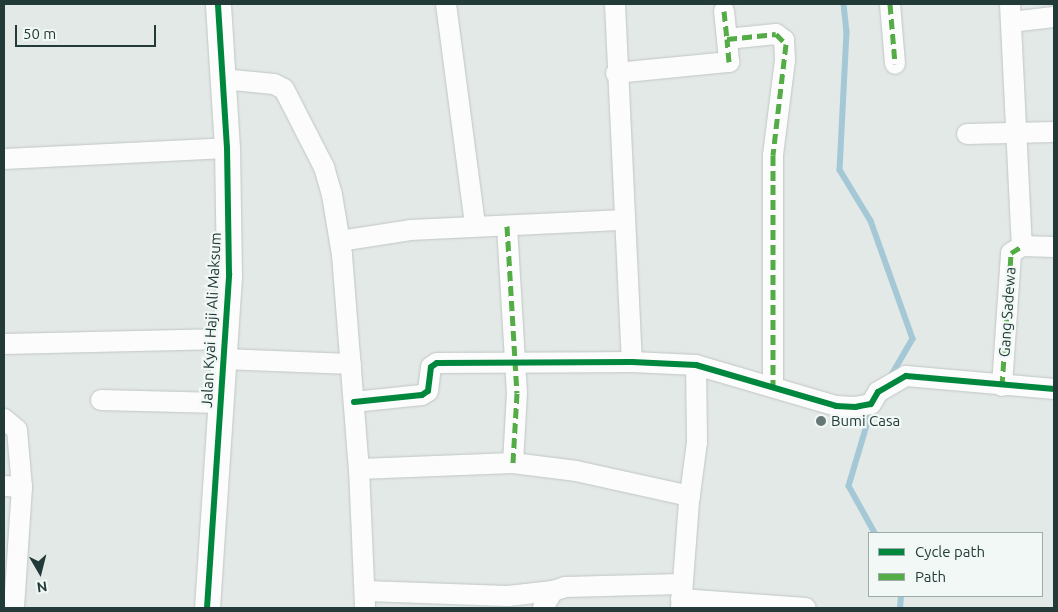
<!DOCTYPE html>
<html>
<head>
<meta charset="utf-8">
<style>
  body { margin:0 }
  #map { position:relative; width:1058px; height:612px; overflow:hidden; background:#e3e9e7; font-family:Ubuntu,sans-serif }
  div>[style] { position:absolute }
  .stream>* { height:5.5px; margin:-2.75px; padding:0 2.75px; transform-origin:2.75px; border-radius:2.75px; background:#a5c8d6 }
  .roads { filter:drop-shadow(0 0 1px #c0c6c4) drop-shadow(0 0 1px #c0c6c4) }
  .minor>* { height:20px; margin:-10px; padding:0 10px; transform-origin:10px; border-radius:10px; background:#fbfcfb }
  .tertiary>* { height:25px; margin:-12.5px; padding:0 12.5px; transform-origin:12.5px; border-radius:12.5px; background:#fbfcfb }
  .quiet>* { height:5px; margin-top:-2.5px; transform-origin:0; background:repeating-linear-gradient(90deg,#53ac46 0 10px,transparent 0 15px) }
  .cycleway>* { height:6px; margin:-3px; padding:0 3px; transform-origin:3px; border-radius:3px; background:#00873e }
  .dots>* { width:14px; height:14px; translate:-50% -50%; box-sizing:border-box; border:2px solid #f1f8f5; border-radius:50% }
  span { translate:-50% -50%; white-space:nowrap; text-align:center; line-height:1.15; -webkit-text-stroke:4.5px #f1f8f5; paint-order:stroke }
  .street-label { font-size:15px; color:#223b38 }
  .poi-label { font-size:15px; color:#223b38 }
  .left { translate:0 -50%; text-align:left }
  .frame { position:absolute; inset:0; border:5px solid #223b38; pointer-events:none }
  .legend { position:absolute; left:868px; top:532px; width:175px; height:65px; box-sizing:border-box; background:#f1f8f5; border:1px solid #9eaca9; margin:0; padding:6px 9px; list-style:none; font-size:15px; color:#223b38 }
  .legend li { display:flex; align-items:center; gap:10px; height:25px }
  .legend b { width:25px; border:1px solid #9eaca9 }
  .north { position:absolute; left:15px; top:547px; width:50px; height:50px; -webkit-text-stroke:4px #f1f8f5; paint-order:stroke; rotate:172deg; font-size:14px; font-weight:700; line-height:20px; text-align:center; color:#223b38 }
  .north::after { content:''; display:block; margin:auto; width:18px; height:22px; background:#223b38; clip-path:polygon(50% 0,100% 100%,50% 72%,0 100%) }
  .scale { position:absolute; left:15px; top:25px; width:141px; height:22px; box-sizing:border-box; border:2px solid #223b38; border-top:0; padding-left:6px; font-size:15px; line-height:18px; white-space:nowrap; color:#223b38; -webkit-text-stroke:4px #f1f8f5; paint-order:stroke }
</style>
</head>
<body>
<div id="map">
  <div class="stream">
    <div style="left:844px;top:4px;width:28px;rotate:84deg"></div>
    <div style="left:847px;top:32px;width:138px;rotate:92.9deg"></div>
    <div style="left:840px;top:170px;width:60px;rotate:58.7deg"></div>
    <div style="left:871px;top:221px;width:125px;rotate:70.4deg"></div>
    <div style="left:913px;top:339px;width:44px;rotate:120.1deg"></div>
    <div style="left:872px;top:409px;width:80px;rotate:106.6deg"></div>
    <div style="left:849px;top:486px;width:54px;rotate:61deg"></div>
    <div style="left:900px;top:608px;width:12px;rotate:-85deg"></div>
  </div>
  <div class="roads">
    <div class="minor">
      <div style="left:446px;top:4px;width:223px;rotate:82.5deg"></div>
      <div style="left:615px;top:4px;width:358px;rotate:87.3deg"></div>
      <div style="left:890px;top:4px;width:60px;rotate:85.2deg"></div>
      <div style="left:1010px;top:4px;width:242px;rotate:87.2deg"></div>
      <div style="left:1022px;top:246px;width:32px;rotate:2deg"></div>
      <div style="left:724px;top:11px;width:28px;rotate:84deg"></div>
      <div style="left:1011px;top:22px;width:43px;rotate:-6.6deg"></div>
      <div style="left:616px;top:73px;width:114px;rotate:-5.6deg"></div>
      <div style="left:729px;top:62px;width:23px;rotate:-95deg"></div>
      <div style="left:727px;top:39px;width:49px;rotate:-5.8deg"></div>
      <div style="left:776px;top:34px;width:10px;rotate:37deg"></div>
      <div style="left:784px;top:40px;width:20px;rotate:87deg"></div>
      <div style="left:785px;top:60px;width:96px;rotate:97.2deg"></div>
      <div style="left:773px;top:155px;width:231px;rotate:90deg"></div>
      <div style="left:222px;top:79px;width:52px;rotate:5.5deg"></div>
      <div style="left:274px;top:84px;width:11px;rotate:27deg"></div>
      <div style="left:284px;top:89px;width:88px;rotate:62.9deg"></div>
      <div style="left:324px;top:167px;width:29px;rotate:74deg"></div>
      <div style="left:332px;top:195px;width:61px;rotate:80.5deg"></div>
      <div style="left:342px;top:255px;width:215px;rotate:85.5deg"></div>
      <div style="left:359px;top:469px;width:139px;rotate:87.5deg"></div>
      <div style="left:967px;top:134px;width:87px;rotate:-1.3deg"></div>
      <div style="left:4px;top:159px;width:223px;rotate:-2.8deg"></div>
      <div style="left:507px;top:226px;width:167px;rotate:86.6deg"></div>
      <div style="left:517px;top:393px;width:70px;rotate:93.3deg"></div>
      <div style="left:340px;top:241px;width:71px;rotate:-8.9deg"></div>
      <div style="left:410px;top:230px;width:215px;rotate:-2.7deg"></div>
      <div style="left:4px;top:344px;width:221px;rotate:-1.3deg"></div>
      <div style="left:223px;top:359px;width:128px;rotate:2.2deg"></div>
      <div style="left:1002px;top:386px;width:133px;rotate:-86.1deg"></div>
      <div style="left:1011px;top:253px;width:13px;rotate:-32deg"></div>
      <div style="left:101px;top:400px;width:119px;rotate:1.4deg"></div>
      <div style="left:354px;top:402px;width:68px;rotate:-5.9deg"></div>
      <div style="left:422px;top:395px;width:7px;rotate:-34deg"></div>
      <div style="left:428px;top:391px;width:24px;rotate:-83deg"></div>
      <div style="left:431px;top:367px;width:7px;rotate:-34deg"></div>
      <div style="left:437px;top:363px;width:195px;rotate:-0.3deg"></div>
      <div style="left:632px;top:362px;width:64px;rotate:2.7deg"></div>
      <div style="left:696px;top:365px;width:146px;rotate:16.3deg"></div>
      <div style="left:836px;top:406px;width:19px;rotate:3deg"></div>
      <div style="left:855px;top:407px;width:16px;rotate:-11deg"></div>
      <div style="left:871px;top:404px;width:14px;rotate:-60deg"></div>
      <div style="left:878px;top:392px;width:32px;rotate:-30deg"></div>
      <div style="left:906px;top:376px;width:149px;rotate:5deg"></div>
      <div style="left:4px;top:419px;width:17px;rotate:40deg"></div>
      <div style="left:17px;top:430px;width:57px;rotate:85deg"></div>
      <div style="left:22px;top:487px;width:121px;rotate:93.8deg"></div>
      <div style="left:359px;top:469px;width:154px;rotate:-2.2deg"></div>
      <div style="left:513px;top:463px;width:64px;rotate:7.2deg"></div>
      <div style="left:576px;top:471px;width:117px;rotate:12.4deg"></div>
      <div style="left:4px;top:486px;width:18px;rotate:3deg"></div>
      <div style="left:365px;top:591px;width:143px;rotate:2deg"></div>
      <div style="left:508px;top:596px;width:45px;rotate:-6.3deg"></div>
      <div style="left:681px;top:599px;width:125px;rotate:4.1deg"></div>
      <div style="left:543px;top:608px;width:20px;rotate:-60deg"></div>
      <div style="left:553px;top:591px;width:13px;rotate:-18deg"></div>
      <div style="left:565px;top:587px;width:117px;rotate:-1.5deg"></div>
      <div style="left:681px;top:608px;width:106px;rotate:-85.7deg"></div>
      <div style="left:689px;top:502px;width:61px;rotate:-82.4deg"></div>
      <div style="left:697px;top:442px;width:77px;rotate:-90.7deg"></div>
    </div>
    <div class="tertiary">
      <div style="left:207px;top:608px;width:335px;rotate:-86.2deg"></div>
      <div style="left:229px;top:274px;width:126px;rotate:-90.9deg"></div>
      <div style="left:227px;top:148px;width:144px;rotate:-93.6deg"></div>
    </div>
  </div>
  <div class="quiet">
    <div style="left:890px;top:4px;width:60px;rotate:85.2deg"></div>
    <div style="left:724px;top:11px;width:28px;rotate:84deg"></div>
    <div style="left:729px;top:62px;width:23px;rotate:-95deg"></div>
    <div style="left:727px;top:39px;width:49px;rotate:-5.8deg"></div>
    <div style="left:776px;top:34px;width:14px;rotate:45deg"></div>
    <div style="left:786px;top:44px;width:112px;rotate:96.7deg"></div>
    <div style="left:773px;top:155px;width:231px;rotate:90deg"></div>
    <div style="left:507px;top:226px;width:167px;rotate:86.6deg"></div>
    <div style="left:517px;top:393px;width:70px;rotate:93.3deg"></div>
    <div style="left:1002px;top:386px;width:133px;rotate:-86.1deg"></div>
    <div style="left:1011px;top:253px;width:13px;rotate:-32deg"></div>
  </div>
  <div class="cycleway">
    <div style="left:354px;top:402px;width:68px;rotate:-5.9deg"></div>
    <div style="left:422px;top:395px;width:7px;rotate:-34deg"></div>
    <div style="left:428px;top:391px;width:24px;rotate:-83deg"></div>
    <div style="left:431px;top:367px;width:7px;rotate:-34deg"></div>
    <div style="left:437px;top:363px;width:195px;rotate:-0.3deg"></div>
    <div style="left:632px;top:362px;width:64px;rotate:2.7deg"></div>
    <div style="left:696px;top:365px;width:146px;rotate:16.3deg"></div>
    <div style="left:836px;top:406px;width:19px;rotate:3deg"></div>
    <div style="left:855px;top:407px;width:16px;rotate:-11deg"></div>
    <div style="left:871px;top:404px;width:14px;rotate:-60deg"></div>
    <div style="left:878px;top:392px;width:32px;rotate:-30deg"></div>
    <div style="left:906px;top:376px;width:149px;rotate:5deg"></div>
    <div style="left:207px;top:608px;width:335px;rotate:-86.2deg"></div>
    <div style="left:229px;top:274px;width:126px;rotate:-90.9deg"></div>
    <div style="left:227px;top:148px;width:144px;rotate:-93.6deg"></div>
  </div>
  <div class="dots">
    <div style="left:821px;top:421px;background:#667875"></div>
  </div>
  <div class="street-label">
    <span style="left:1007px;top:312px;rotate:-86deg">Gang Sadewa</span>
    <span style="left:211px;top:320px;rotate:-87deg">Jalan Kyai Haji Ali Maksum</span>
  </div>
  <div class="poi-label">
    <span class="left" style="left:831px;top:421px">Bumi Casa</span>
  </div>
  <div class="frame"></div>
  <ul class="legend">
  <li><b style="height:6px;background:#00873e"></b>Cycle path</li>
  <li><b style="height:6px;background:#53ac46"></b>Path</li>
  </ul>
  <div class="north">N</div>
  <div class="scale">50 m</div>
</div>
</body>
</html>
